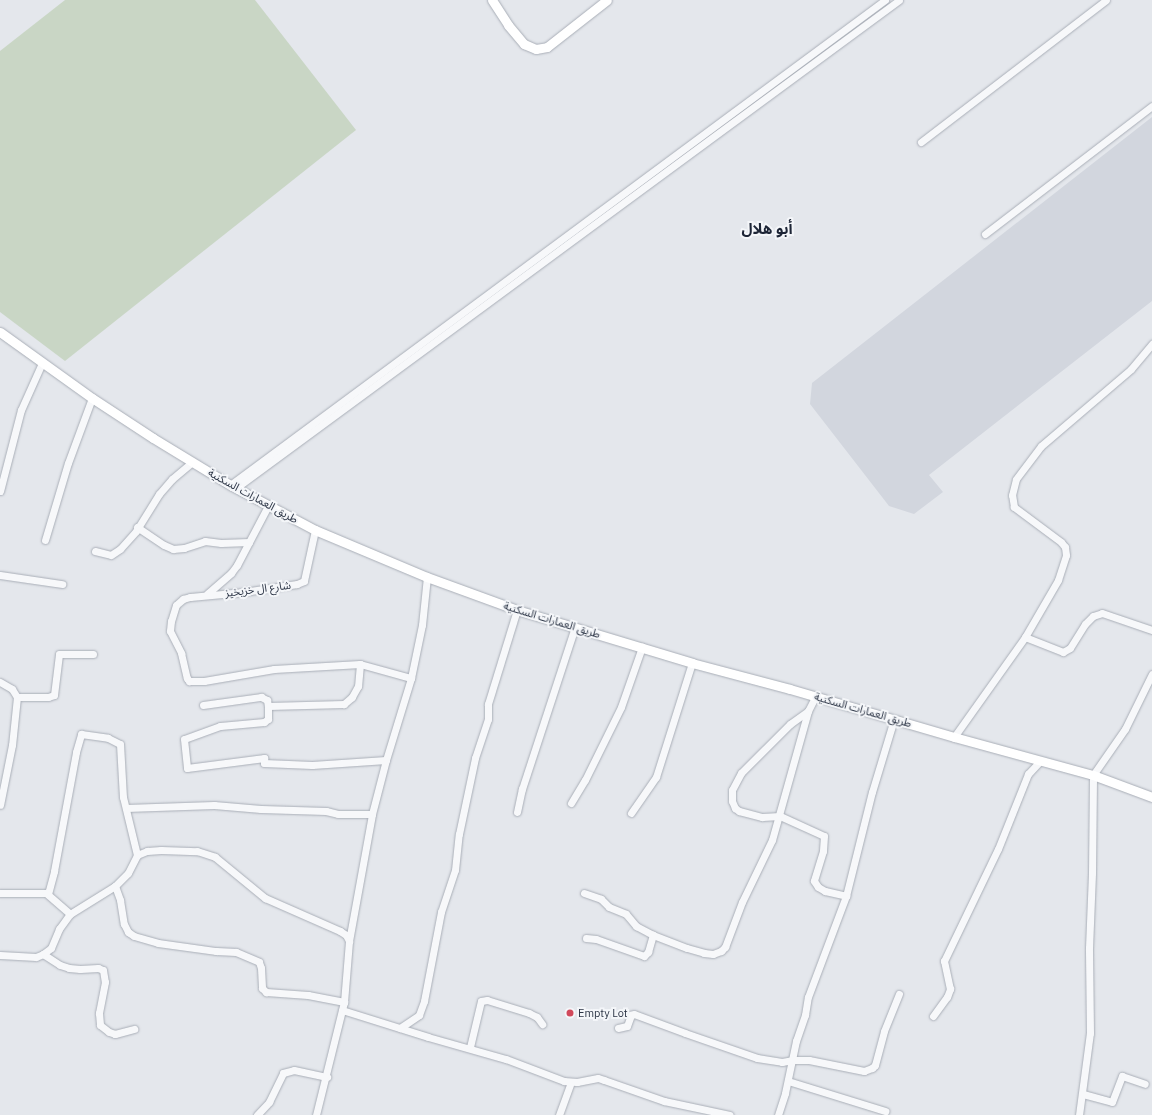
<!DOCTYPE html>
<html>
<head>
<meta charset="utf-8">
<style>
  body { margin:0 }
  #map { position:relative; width:1152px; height:1115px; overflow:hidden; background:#e4e7ec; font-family:"IBM Plex Sans","Noto Sans Arabic",sans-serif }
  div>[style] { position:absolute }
  .built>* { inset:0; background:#d2d6de }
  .green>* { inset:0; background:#c9d6c5 }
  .roads { filter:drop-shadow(0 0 1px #a9aeb7) drop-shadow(0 0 1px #a9aeb7) }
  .minor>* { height:7px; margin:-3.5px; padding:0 3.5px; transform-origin:3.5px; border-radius:3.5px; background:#f7f8fa }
  .major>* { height:9px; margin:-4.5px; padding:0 4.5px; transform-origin:4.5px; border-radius:4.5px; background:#fff }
  .dots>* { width:11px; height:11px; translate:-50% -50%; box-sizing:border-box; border:2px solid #f4f6f9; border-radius:50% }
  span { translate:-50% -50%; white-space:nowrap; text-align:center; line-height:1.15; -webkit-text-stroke:4px #f4f6f9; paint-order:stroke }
  .street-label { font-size:11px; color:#2b3445 }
  .poi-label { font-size:11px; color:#2b3445 }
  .left { translate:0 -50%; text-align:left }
  .district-label { font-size:15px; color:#1d2536; font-weight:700 }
</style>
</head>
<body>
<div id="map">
  <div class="built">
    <div style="clip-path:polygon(1152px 117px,1152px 301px,929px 475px,943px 492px,914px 514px,889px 506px,810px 404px,812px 383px)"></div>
  </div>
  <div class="green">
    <div style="clip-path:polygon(65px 0,255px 0,356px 130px,65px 361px,0 312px,0 51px)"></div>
  </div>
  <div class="roads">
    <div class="minor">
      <div style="left:921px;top:142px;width:233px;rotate:-37.5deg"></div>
      <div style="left:985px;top:234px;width:210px;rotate:-37.5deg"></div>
      <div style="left:230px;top:485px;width:815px;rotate:-36.52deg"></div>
      <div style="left:236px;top:488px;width:823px;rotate:-36.35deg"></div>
      <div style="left:0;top:491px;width:84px;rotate:-75.5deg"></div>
      <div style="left:21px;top:410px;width:51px;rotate:-65.9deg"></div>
      <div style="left:137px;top:527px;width:32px;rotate:34deg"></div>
      <div style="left:164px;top:545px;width:10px;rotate:24deg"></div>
      <div style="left:173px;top:549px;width:11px;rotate:-5deg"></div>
      <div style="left:184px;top:548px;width:22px;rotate:-18deg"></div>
      <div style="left:205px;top:541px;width:16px;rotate:7deg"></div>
      <div style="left:221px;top:543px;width:28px;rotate:-2deg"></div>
      <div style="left:315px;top:530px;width:52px;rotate:102.2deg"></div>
      <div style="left:304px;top:581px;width:8px;rotate:157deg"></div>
      <div style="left:297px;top:584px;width:54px;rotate:171.4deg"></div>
      <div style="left:244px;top:592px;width:54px;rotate:174.7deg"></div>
      <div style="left:190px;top:597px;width:7px;rotate:164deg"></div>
      <div style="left:183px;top:599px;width:9px;rotate:139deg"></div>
      <div style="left:176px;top:605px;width:17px;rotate:107deg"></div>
      <div style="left:171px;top:621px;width:10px;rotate:96deg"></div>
      <div style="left:170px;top:631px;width:25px;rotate:63deg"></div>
      <div style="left:181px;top:653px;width:26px;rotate:77deg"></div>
      <div style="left:187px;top:678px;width:4px;rotate:56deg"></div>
      <div style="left:189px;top:681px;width:15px"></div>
      <div style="left:204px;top:681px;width:71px;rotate:-9.7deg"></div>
      <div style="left:274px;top:669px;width:86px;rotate:-3.3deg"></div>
      <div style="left:360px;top:664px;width:53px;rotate:15.4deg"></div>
      <div style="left:45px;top:540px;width:80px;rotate:-73.4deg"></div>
      <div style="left:68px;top:463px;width:69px;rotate:-69.7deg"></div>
      <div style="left:95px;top:551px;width:16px;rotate:14deg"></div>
      <div style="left:111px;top:555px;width:11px;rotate:-34deg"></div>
      <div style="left:120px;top:549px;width:24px;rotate:-48deg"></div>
      <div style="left:136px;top:531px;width:44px;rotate:-58.1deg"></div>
      <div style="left:159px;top:494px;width:20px;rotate:-49deg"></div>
      <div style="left:172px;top:479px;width:26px;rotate:-40deg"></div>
      <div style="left:0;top:575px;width:63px;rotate:8.3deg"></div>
      <div style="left:207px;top:594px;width:32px;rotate:-41deg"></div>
      <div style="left:231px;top:573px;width:10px;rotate:-53deg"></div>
      <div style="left:237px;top:565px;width:67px;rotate:-62.3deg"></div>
      <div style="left:1025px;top:637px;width:41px;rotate:21.5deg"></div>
      <div style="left:1063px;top:652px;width:8px;rotate:-30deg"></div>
      <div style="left:1070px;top:648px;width:28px;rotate:-58deg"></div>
      <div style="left:1085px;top:624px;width:11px;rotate:-45deg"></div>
      <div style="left:1093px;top:616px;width:9px;rotate:-18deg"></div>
      <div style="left:1102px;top:613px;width:53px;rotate:18.8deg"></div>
      <div style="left:360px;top:664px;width:22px;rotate:95deg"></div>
      <div style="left:358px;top:686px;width:13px;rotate:119deg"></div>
      <div style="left:352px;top:697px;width:11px;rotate:139deg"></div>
      <div style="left:344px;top:704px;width:76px;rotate:178.5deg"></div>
      <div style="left:268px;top:706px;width:13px;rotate:90deg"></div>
      <div style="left:268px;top:719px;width:5px;rotate:143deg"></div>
      <div style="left:264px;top:722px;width:44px;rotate:174.8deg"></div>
      <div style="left:220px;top:726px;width:38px;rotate:160deg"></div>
      <div style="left:184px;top:739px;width:29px;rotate:84deg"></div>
      <div style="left:187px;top:768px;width:78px;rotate:-7.4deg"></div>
      <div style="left:264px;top:758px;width:5px;rotate:90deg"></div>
      <div style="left:264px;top:763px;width:48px;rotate:2.4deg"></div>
      <div style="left:312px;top:765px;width:74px;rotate:-3.9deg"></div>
      <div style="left:0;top:682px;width:14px;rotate:30deg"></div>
      <div style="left:12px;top:689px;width:9px;rotate:58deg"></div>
      <div style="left:17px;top:697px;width:48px;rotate:95.9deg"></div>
      <div style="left:12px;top:745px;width:61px;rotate:101.3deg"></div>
      <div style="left:17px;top:697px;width:31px"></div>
      <div style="left:48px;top:697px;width:6px;rotate:-18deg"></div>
      <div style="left:54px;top:695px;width:41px;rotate:-83deg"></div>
      <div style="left:59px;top:654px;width:34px"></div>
      <div style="left:203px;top:705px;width:59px;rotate:-7.9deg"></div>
      <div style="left:261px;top:697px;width:7px;rotate:27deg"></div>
      <div style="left:267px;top:700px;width:6px;rotate:81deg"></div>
      <div style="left:808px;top:711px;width:22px;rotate:144deg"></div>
      <div style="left:790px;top:724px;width:69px;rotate:135deg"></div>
      <div style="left:741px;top:773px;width:19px;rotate:118deg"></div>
      <div style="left:732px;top:790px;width:11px;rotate:90deg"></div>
      <div style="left:732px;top:801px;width:8px;rotate:67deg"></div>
      <div style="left:735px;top:808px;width:5px;rotate:37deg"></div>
      <div style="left:739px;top:811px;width:24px;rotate:15deg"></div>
      <div style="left:762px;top:817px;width:18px;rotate:-3deg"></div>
      <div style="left:780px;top:816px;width:48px;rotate:24.4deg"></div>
      <div style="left:824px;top:836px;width:15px;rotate:94deg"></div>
      <div style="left:823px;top:851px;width:31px;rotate:107deg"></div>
      <div style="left:814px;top:881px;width:7px;rotate:56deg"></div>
      <div style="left:818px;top:887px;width:8px;rotate:30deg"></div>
      <div style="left:825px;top:891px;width:22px;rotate:13deg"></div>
      <div style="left:954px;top:737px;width:123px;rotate:-54.6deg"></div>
      <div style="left:1025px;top:637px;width:66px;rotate:-59.9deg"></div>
      <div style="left:1058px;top:580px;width:26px;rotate:-72deg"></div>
      <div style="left:1066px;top:555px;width:8px;rotate:-97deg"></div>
      <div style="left:1065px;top:547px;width:6px;rotate:-129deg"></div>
      <div style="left:1061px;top:542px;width:59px;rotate:-143.3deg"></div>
      <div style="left:1014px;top:507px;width:12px;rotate:-99deg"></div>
      <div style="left:1012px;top:495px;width:16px;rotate:-76deg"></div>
      <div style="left:1016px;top:479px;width:41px;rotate:-52.9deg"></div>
      <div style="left:1041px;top:446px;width:118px;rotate:-40.5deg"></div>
      <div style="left:1131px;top:369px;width:33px;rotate:-50deg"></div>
      <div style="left:571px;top:803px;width:27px;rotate:-59deg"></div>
      <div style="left:585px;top:780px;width:81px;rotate:-63.7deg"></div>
      <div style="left:621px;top:707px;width:64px;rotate:-70.7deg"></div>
      <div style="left:126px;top:808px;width:88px;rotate:-2deg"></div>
      <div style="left:214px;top:805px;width:47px;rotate:4.9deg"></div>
      <div style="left:261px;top:809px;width:65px;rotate:1.8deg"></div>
      <div style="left:326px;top:811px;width:12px;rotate:14deg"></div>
      <div style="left:338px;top:814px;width:34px"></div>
      <div style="left:517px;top:812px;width:24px;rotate:-78deg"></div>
      <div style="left:522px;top:789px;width:170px;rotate:-71.9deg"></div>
      <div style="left:631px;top:813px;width:44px;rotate:-55.2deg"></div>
      <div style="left:656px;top:777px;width:120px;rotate:-72.5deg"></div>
      <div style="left:115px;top:886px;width:15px;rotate:70deg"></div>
      <div style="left:120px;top:900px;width:24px;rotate:81deg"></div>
      <div style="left:124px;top:924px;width:9px;rotate:63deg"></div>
      <div style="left:128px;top:932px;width:7px;rotate:34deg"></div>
      <div style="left:134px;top:936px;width:25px;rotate:16deg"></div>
      <div style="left:158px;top:943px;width:59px;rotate:7.9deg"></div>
      <div style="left:216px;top:951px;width:20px;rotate:3deg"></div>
      <div style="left:236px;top:952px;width:25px;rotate:23deg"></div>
      <div style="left:259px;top:962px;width:6px;rotate:72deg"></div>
      <div style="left:261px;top:968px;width:20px;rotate:87deg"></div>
      <div style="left:262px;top:988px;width:6px;rotate:45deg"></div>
      <div style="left:266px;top:992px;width:42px;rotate:4.1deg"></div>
      <div style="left:308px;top:995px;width:37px;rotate:11deg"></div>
      <div style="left:0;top:893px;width:46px"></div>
      <div style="left:46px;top:893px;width:32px;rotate:41deg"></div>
      <div style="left:584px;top:893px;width:18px;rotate:19deg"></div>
      <div style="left:601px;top:899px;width:11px;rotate:45deg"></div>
      <div style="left:609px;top:907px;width:18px;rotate:22deg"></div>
      <div style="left:626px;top:914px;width:16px;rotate:50deg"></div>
      <div style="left:636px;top:926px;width:19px;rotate:28deg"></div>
      <div style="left:653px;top:935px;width:36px;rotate:21deg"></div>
      <div style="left:687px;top:948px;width:18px;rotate:16deg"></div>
      <div style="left:704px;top:953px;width:9px;rotate:6deg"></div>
      <div style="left:713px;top:954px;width:9px;rotate:-21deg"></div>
      <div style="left:721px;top:951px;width:6px;rotate:-45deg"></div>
      <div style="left:725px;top:947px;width:48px;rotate:-69.3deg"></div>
      <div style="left:742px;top:902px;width:69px;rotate:-64.2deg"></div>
      <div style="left:772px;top:840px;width:134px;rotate:-74.4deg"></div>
      <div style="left:808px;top:711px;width:16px;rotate:-63deg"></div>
      <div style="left:48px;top:894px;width:24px;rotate:-75deg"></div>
      <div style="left:54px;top:871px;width:121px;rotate:-79.5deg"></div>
      <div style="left:76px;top:752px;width:19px;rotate:-74deg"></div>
      <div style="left:81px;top:734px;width:27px;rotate:8deg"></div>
      <div style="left:108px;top:738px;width:13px;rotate:27deg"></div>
      <div style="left:120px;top:744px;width:53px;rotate:86.8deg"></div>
      <div style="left:123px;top:797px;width:60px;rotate:76.4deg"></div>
      <div style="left:586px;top:938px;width:10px;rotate:6deg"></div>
      <div style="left:596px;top:939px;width:51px;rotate:19.5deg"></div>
      <div style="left:644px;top:956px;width:6px;rotate:-45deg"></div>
      <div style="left:648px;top:952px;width:18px;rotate:-74deg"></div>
      <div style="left:43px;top:954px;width:20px;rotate:33deg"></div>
      <div style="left:60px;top:965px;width:9px;rotate:18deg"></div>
      <div style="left:69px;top:968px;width:11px;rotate:5deg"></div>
      <div style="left:80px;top:969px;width:18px;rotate:-3deg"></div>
      <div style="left:98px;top:968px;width:5px;rotate:22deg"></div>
      <div style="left:103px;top:970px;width:12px;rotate:81deg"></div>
      <div style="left:105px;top:982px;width:32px;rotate:101deg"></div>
      <div style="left:99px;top:1013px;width:12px;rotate:85deg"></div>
      <div style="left:100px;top:1025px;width:11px;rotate:38deg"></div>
      <div style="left:109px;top:1032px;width:6px;rotate:18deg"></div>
      <div style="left:115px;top:1034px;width:20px;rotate:-15deg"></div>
      <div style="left:0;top:955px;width:36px;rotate:3deg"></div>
      <div style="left:36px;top:957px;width:8px;rotate:-23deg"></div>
      <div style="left:43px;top:954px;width:10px;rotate:-37deg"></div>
      <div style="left:51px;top:948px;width:21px;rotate:-67deg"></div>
      <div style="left:59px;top:929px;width:19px;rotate:-54deg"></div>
      <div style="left:70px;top:914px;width:53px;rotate:-31.9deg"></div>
      <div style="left:115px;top:886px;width:18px;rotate:-45deg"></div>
      <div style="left:128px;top:873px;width:20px;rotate:-63deg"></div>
      <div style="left:137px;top:855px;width:11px;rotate:-22deg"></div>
      <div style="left:147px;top:851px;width:14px;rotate:-4deg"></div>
      <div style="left:161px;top:850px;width:36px;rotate:2deg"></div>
      <div style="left:197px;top:851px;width:19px;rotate:18deg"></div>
      <div style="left:215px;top:857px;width:65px;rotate:39.4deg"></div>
      <div style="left:265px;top:898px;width:82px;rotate:23.7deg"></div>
      <div style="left:340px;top:931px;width:7px;rotate:34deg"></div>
      <div style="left:346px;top:935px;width:7px;rotate:63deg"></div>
      <div style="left:342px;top:1010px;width:90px;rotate:17.4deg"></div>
      <div style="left:428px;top:1037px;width:81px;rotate:15.8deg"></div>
      <div style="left:506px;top:1059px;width:62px;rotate:20.8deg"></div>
      <div style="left:564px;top:1081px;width:13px;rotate:4deg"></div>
      <div style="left:577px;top:1082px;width:21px;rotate:-11deg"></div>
      <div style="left:598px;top:1078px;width:6px;rotate:18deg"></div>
      <div style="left:604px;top:1080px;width:64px;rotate:19.3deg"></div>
      <div style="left:664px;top:1101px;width:67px;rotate:12deg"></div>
      <div style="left:933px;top:1016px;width:24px;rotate:-54deg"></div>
      <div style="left:947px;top:997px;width:9px;rotate:-69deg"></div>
      <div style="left:950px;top:989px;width:29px;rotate:-102deg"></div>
      <div style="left:944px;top:961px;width:124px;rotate:-64.3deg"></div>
      <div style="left:998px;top:849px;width:81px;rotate:-68.2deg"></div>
      <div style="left:1028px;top:774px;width:18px;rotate:-47deg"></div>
      <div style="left:400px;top:1028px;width:23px;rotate:-34deg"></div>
      <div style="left:419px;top:1015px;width:15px;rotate:-70deg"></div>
      <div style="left:424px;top:1001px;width:91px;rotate:-79.2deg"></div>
      <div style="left:441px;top:912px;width:44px;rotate:-71.6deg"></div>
      <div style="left:455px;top:870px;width:36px;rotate:-84deg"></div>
      <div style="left:459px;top:834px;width:78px;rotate:-78.1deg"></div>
      <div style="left:475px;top:758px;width:41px;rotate:-71.6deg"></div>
      <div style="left:488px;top:719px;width:15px;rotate:-90deg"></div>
      <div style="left:488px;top:704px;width:98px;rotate:-72.9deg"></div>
      <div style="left:618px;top:1028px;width:9px;rotate:-13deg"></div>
      <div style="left:627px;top:1026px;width:12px;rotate:-70deg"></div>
      <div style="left:631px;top:1015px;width:3px;rotate:-18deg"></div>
      <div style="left:634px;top:1014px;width:54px;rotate:20.4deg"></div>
      <div style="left:685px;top:1033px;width:76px;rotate:19.1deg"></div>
      <div style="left:757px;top:1058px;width:25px;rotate:9deg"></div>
      <div style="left:782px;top:1062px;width:10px;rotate:-11deg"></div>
      <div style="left:792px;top:1060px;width:17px"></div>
      <div style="left:809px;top:1060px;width:56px;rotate:11.3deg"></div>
      <div style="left:864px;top:1071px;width:9px;rotate:-21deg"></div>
      <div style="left:872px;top:1068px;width:4px;rotate:-45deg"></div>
      <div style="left:875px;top:1065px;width:35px;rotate:-75deg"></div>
      <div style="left:884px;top:1031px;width:40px;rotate:-68deg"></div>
      <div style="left:470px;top:1047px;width:47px;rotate:-76.6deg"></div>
      <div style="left:481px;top:1001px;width:6px;rotate:-9deg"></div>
      <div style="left:487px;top:1000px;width:44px;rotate:17.2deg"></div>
      <div style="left:529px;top:1013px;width:9px;rotate:27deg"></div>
      <div style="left:537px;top:1017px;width:9px;rotate:54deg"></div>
      <div style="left:788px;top:1081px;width:102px;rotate:17.2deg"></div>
      <div style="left:1083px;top:1094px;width:30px;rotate:15deg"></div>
      <div style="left:1112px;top:1102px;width:28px;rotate:-69deg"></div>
      <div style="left:1122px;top:1076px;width:24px;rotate:19deg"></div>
      <div style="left:257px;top:1115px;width:18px;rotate:-47deg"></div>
      <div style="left:269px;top:1102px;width:32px;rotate:-64deg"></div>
      <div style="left:283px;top:1073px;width:11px;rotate:-15deg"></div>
      <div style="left:294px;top:1070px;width:34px;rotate:12deg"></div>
      <div style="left:316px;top:1115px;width:116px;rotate:-76.1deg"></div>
      <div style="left:344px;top:1002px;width:61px;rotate:-85.3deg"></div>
      <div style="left:349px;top:941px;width:129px;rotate:-79.7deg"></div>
      <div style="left:372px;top:814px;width:56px;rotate:-75.5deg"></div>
      <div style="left:386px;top:760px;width:86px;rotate:-73deg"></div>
      <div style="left:411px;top:678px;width:54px;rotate:-78.3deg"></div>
      <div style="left:422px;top:625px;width:48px;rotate:-84.1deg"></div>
      <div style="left:559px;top:1115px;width:35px;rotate:-70deg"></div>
      <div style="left:778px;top:1115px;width:23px;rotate:-72deg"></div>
      <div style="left:785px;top:1093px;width:53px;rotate:-78.1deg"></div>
      <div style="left:796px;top:1041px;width:28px;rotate:-71deg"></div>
      <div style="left:805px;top:1015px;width:18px;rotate:-81deg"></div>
      <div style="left:808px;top:997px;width:108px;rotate:-69.4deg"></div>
      <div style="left:846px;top:896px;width:107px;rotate:-76deg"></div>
      <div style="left:872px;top:792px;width:76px;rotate:-73.2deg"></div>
      <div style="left:1079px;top:1115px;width:83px;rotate:-82.4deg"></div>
      <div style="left:1090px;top:1033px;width:85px;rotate:-90.7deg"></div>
      <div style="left:1089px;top:948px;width:75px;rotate:-87.7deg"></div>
      <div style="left:1092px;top:873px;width:98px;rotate:-89.4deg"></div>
      <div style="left:1093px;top:775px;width:56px;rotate:-55.2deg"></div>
      <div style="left:1125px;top:729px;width:61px;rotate:-63.9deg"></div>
    </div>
    <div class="major">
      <div style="left:492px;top:0;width:30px;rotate:57deg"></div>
      <div style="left:508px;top:25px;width:25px;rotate:50deg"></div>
      <div style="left:524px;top:44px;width:13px;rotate:23deg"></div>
      <div style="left:536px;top:49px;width:11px;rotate:-10deg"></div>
      <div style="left:547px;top:47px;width:76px;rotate:-38.1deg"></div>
      <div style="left:0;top:332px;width:113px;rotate:35.7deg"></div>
      <div style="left:92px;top:398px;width:73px;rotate:33.3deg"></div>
      <div style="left:153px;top:438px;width:92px;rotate:31.3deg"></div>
      <div style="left:232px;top:486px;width:94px;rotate:27.9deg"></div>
      <div style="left:315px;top:530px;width:121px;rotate:22.8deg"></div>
      <div style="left:427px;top:577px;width:96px;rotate:20.1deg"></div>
      <div style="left:517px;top:610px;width:183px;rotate:16.8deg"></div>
      <div style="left:692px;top:663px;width:101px;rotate:14.9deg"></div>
      <div style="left:790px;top:689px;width:171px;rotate:16.3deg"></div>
      <div style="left:954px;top:737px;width:144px;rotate:15.3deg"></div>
      <div style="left:1093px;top:775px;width:63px;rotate:20.4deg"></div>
    </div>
  </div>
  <div class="dots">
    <div style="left:570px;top:1013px;background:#d1495b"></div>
  </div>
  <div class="street-label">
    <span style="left:253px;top:496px;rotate:29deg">طريق العمارات السكنية</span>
    <span style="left:258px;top:589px;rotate:-7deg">شارع ال خزيخيز</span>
    <span style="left:552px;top:620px;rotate:17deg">طريق العمارات السكنية</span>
    <span style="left:863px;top:710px;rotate:16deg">طريق العمارات السكنية</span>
  </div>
  <div class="poi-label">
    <span class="left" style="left:578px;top:1013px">Empty Lot</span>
  </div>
  <div class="district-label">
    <span style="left:767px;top:229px">أبو هلال</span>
  </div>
</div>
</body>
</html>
